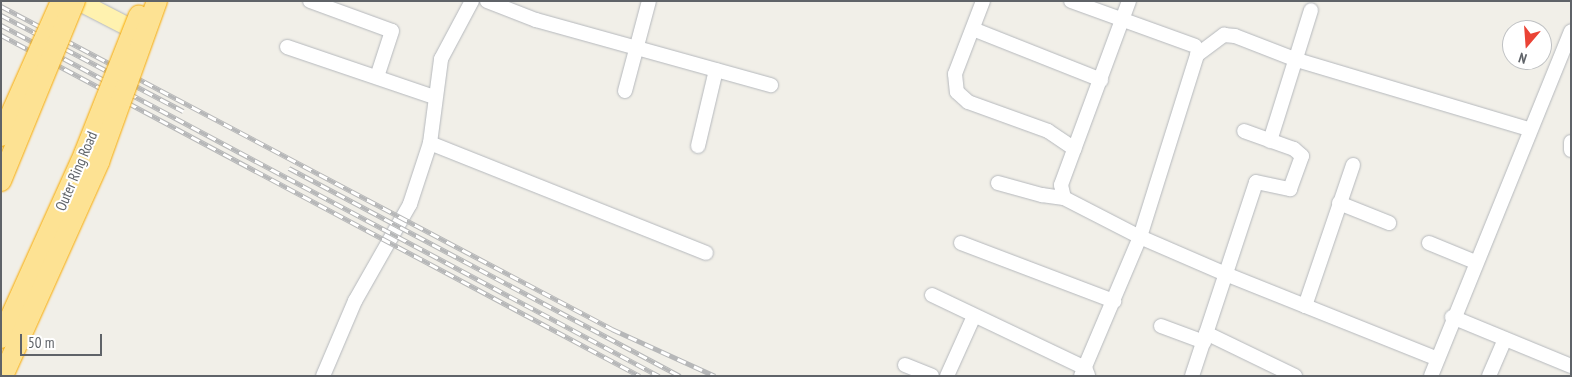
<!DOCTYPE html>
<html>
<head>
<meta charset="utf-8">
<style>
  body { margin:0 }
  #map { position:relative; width:1572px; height:377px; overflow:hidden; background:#f1efe8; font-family:"PT Sans Narrow",sans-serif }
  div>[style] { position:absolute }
  .roads { filter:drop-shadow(0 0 1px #b5b8bc) drop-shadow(0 0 1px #b5b8bc) }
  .minor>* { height:14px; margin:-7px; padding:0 7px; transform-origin:7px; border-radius:7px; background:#fff }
  .major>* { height:18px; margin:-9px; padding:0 9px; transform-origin:9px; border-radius:9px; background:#fff2af }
  .rail>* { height:5px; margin-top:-2.5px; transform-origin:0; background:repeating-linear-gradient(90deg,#fff 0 9px,#b6b7b8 0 18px); box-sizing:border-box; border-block:1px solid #b6b7b8 }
  .bridges { filter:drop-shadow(0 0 1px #f9ab00) drop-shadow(0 0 1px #f9ab00) }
  .highway-bridge>* { height:20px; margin:-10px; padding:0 10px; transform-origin:10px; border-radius:10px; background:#fde293 }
  span { translate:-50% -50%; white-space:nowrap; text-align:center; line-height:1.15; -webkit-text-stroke:4px #fff; paint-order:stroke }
  .street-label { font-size:15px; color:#5f6368 }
  .frame { position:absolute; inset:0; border:2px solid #5f6368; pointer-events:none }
  .north { position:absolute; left:1502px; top:20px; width:50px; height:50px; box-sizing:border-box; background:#fff; border:1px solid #bfc1c3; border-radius:50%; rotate:198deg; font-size:14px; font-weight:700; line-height:20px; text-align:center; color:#5f6368 }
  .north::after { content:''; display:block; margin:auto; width:18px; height:22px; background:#ea4335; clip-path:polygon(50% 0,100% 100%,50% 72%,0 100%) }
  .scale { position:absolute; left:20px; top:334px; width:82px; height:22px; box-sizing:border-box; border:2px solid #5f6368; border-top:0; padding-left:6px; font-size:15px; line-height:18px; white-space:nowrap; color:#5f6368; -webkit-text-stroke:4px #fff; paint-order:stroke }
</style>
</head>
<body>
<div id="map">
  <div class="roads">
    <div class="minor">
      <div style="left:310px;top:1px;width:87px;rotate:20.1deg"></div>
      <div style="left:392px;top:31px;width:48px;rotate:108.1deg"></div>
      <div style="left:487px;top:1px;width:53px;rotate:21.2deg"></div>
      <div style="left:536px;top:20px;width:244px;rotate:15.5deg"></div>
      <div style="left:983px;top:1px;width:78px;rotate:111deg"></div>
      <div style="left:955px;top:74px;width:18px;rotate:84deg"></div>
      <div style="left:957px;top:92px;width:15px;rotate:42deg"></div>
      <div style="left:968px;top:102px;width:85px;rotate:19.9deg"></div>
      <div style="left:1048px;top:131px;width:32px;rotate:34deg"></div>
      <div style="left:1071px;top:1px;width:132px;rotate:19.9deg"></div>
      <div style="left:1129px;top:1px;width:196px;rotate:110.3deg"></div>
      <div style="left:1061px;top:185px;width:13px;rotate:77deg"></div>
      <div style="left:1064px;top:198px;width:85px;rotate:27.2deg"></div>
      <div style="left:1140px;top:237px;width:90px;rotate:23.4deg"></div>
      <div style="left:1223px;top:273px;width:228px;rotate:21.8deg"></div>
      <div style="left:973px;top:29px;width:138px;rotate:21.7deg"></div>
      <div style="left:287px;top:47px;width:155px;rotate:18.8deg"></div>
      <div style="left:625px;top:91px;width:93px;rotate:-75.1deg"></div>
      <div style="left:1270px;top:141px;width:137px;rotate:-72.6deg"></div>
      <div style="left:1571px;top:142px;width:8px;rotate:90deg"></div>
      <div style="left:430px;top:143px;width:297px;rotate:21.7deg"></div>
      <div style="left:698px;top:146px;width:78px;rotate:-76.7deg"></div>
      <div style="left:998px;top:183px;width:46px;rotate:15.3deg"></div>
      <div style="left:1042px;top:195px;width:22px;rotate:8deg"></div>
      <div style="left:1339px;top:203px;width:54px;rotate:21.8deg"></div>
      <div style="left:961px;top:243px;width:164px;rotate:20.8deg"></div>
      <div style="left:1429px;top:243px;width:50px;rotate:22.4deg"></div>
      <div style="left:932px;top:295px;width:170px;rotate:25.5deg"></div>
      <div style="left:1085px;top:368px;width:8px;rotate:67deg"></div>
      <div style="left:1305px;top:306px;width:149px;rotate:-71.2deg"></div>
      <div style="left:1452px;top:317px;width:129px;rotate:22.4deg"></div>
      <div style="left:1161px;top:326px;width:46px;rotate:20.4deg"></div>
      <div style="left:1206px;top:333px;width:99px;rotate:25.8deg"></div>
      <div style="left:905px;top:365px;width:29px;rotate:22deg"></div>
      <div style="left:323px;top:376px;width:82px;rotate:-66.9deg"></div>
      <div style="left:355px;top:301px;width:112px;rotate:-60.4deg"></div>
      <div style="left:410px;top:204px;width:64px;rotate:-71.8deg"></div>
      <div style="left:430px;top:143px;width:85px;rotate:-82.5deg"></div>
      <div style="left:441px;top:59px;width:66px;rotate:-61.9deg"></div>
      <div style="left:947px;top:376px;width:66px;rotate:-65.8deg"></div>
      <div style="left:1081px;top:376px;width:151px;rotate:-67deg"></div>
      <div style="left:1140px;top:237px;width:191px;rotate:-72.6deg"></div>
      <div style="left:1197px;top:55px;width:34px;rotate:-37deg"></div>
      <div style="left:1224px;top:35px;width:11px;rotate:5deg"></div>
      <div style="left:1235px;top:36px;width:66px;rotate:21.2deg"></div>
      <div style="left:1297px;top:60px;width:242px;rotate:16.6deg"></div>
      <div style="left:1192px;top:376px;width:204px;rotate:-71.7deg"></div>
      <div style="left:1256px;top:182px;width:35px;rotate:12deg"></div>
      <div style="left:1290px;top:189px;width:35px;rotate:-70deg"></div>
      <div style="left:1302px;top:156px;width:11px;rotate:-139deg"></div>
      <div style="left:1294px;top:149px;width:53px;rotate:-160.2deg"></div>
      <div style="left:1431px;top:376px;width:372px;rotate:-67.9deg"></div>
      <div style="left:1489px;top:376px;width:40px;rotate:-66.6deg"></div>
    </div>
    <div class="major">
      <div style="left:78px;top:1px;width:65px;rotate:27.3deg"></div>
      <div style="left:136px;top:31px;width:9px;rotate:6deg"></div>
    </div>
  </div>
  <div class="rail">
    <div style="left:1px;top:6px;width:691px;rotate:27.86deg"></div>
    <div style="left:612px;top:329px;width:113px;rotate:24.5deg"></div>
    <div style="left:1px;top:15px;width:206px;rotate:27.8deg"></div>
    <div style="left:1px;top:25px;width:746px;rotate:28.08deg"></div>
    <div style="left:1px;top:35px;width:724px;rotate:28.09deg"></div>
    <div style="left:289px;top:168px;width:443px;rotate:28deg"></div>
  </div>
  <div class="bridges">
    <div class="highway-bridge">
      <div style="left:1px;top:136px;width:148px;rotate:-66deg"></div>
      <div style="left:1px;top:181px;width:195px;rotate:-67.7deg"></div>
      <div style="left:1px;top:338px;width:202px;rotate:-65.7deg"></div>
      <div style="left:84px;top:154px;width:149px;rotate:-68.4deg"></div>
      <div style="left:3px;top:376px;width:235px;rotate:-65.8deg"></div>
      <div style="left:99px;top:162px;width:171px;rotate:-70.2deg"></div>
    </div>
  </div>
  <div class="street-label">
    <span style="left:76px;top:171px;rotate:-67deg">Outer Ring Road</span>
  </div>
  <div class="frame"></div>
  <div class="north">N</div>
  <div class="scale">50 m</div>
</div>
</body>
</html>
